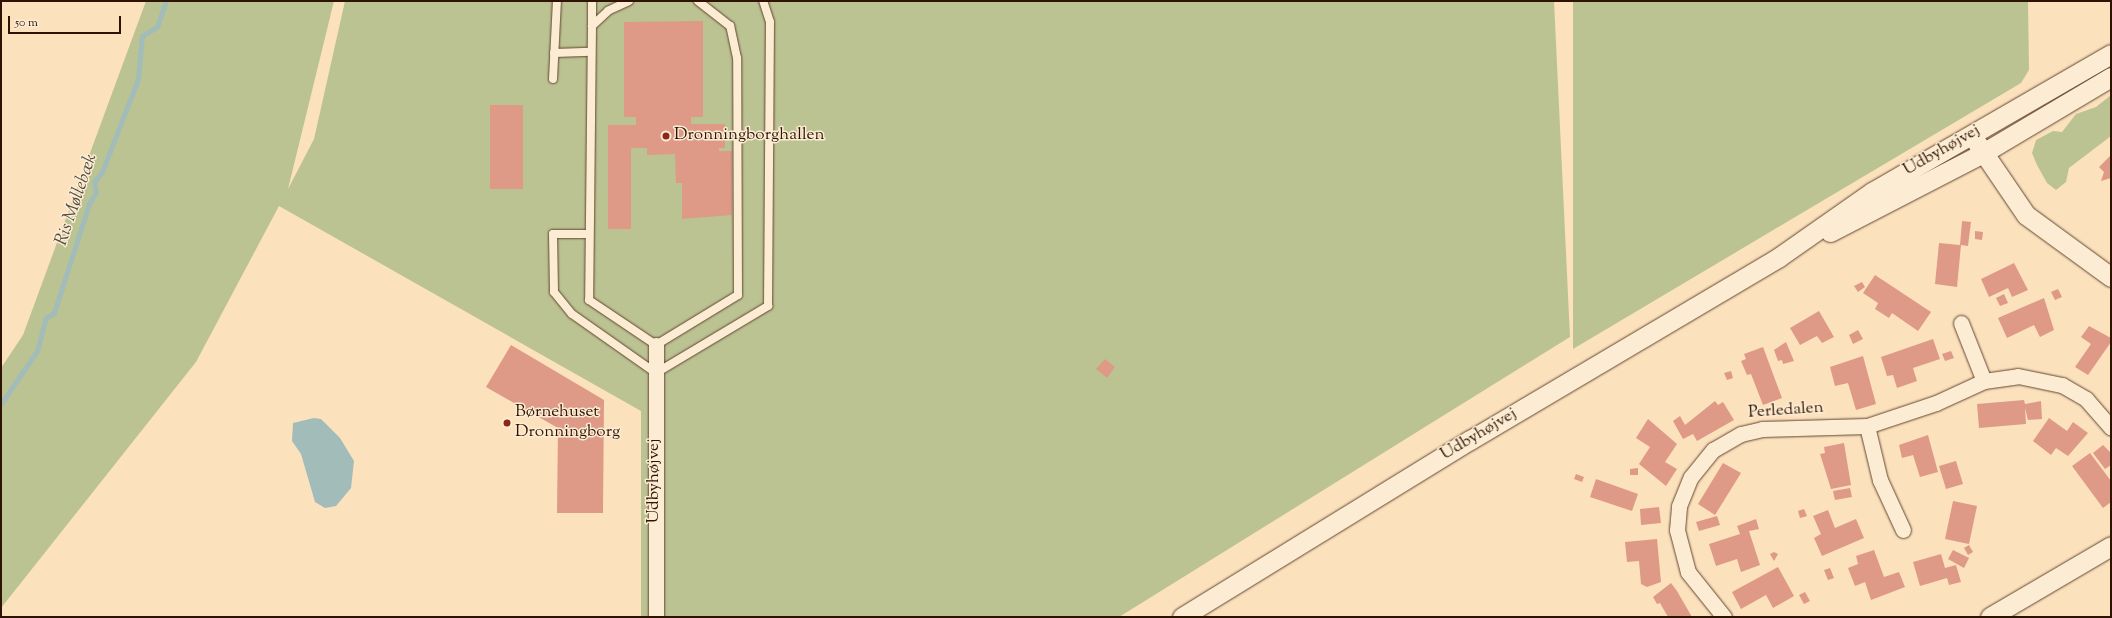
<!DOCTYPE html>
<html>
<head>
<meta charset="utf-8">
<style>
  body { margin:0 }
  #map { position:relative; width:2112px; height:618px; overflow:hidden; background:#fce1bd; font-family:"Sorts Mill Goudy",serif }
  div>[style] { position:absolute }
  .green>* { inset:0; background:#bcc393 }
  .water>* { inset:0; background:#a1bcb9 }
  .stream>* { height:4.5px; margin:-2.25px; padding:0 2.25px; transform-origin:2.25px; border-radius:2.25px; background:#a1bcb9 }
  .building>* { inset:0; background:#de9987 }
  .roads { filter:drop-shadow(0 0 1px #62462f) drop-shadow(0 0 1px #62462f) }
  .service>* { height:8px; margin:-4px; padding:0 4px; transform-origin:4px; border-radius:4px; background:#fdecd4 }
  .minor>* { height:15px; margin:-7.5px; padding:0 7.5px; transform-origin:7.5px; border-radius:7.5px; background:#fdecd4 }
  .tertiary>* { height:19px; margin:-9.5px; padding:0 9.5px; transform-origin:9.5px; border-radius:9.5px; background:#fdecd4 }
  .dots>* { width:11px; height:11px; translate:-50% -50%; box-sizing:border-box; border:2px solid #fdecd4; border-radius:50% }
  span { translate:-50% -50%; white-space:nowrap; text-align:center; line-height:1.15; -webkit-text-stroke:3px #fdecd4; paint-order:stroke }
  .poi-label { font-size:17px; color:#2e1300 }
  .left { translate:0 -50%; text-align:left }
  .street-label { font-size:17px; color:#2e1300 }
  .water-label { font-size:18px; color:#564e41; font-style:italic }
  .frame { position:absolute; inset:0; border:2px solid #2e1300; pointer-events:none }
  .scale { position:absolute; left:8px; top:16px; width:113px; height:18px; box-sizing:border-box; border:2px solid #2e1300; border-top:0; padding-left:5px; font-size:12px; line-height:14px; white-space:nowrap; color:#2e1300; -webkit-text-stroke:3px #fdecd4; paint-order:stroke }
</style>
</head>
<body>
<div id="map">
  <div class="green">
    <div style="clip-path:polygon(146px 1px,334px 1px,288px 189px,314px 139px,345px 1px,1554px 1px,1570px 337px,1119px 617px,641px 617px,641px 411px,279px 206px,196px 362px,1px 608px,1px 368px,23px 335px)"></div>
    <div style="clip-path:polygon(1573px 1px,2028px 1px,2029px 70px,2021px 83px,1573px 349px)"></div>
    <div style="clip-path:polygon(2111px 95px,2111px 136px,2069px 168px,2066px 182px,2056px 190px,2047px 183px,2037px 165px,2032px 153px,2036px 140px,2053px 131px,2062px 132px,2076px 114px,2096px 107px)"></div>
  </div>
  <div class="water">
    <div style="clip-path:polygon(314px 418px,321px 419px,340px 438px,354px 461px,351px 488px,336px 506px,325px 508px,315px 502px,301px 454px,292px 441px,293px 423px)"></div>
  </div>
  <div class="stream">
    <div style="left:1px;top:404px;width:64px;rotate:-55.8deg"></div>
    <div style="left:37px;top:351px;width:34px;rotate:-75deg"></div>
    <div style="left:46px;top:318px;width:9px;rotate:-32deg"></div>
    <div style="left:54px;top:313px;width:114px;rotate:-72.2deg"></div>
    <div style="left:89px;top:204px;width:13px;rotate:-58deg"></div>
    <div style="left:96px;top:193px;width:11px;rotate:-100deg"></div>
    <div style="left:94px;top:182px;width:13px;rotate:-51deg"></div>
    <div style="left:102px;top:172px;width:100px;rotate:-68.8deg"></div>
    <div style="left:138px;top:79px;width:43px;rotate:-84.7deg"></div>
    <div style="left:142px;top:36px;width:17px;rotate:-31deg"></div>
    <div style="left:157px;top:27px;width:28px;rotate:-71deg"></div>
  </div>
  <div class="building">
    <div style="clip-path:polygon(703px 21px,703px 117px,691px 117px,691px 124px,725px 124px,725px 148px,719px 148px,719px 151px,732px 151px,732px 215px,682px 219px,682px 183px,676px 183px,675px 154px,647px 155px,647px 148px,631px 148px,631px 229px,608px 229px,608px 125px,636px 125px,636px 117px,624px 117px,624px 22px)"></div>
    <div style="clip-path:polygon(490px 105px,523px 105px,523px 189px,490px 189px)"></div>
    <div style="clip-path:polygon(2111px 155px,2111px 178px,2101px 181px,2104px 172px,2099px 167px)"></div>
    <div style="clip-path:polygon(1962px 221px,1971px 222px,1968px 246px,1961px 245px,1957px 287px,1935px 284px,1939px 243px,1960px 245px)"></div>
    <div style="clip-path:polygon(1975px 231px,1983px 232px,1982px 240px,1975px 239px)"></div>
    <div style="clip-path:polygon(2014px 263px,2028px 290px,2012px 297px,2008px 288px,1989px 297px,1981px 279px)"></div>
    <div style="clip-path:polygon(1875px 275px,1931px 312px,1918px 331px,1892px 313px,1889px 318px,1875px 309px,1878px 303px,1863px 293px)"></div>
    <div style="clip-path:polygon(1862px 282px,1865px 287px,1858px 292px,1854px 286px)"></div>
    <div style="clip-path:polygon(2058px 289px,2062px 297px,2055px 300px,2051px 292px)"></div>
    <div style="clip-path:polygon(2004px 294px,2008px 303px,2000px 306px,1996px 298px)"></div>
    <div style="clip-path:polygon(2044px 298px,2054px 330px,2040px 337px,2034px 325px,2007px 338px,1998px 318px)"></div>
    <div style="clip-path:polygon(1819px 311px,1834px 337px,1822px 343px,1817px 336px,1800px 345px,1790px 328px)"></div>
    <div style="clip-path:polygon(2089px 326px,2111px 338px,2111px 342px,2088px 375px,2075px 367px,2091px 344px,2081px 337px)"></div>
    <div style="clip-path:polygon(1858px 330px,1863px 339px,1853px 344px,1849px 335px)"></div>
    <div style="clip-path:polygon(1933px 339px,1940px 359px,1913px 368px,1917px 381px,1897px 388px,1893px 375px,1887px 376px,1881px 357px)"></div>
    <div style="clip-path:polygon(1786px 342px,1794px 361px,1783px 364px,1782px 360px,1778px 361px,1774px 350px)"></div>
    <div style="clip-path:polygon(511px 345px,604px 400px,603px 513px,557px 513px,558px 428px,486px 387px)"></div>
    <div style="clip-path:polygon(1763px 347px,1782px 398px,1763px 405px,1751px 374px,1747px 375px,1741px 361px,1746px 359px,1744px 354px)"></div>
    <div style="clip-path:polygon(1951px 351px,1954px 358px,1945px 361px,1942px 354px)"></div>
    <div style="clip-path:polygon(1863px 356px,1876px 404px,1856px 410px,1848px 383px,1835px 386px,1830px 367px)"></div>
    <div style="clip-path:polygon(1105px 359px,1115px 367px,1107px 378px,1096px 369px)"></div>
    <div style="clip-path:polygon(1731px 371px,1733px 378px,1727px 380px,1724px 373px)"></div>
    <div style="clip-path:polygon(2024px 400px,2025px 404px,2041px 401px,2042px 419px,2028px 420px,2025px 408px,2026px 424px,1979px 428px,1977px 404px)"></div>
    <div style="clip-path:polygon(1715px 401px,1718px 405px,1723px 402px,1734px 420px,1697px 441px,1693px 434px,1683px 439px,1673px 421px,1680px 416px,1685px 425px)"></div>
    <div style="clip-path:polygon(2049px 418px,2067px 431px,2073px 422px,2088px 433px,2068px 456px,2056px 448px,2051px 455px,2033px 441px)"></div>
    <div style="clip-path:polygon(1648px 419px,1677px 444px,1665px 462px,1677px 469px,1666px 486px,1639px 464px,1650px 447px,1636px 438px)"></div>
    <div style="clip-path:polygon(1928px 435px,1938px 472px,1920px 477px,1913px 455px,1902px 458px,1899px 445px)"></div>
    <div style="clip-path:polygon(1844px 443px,1851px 485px,1831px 489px,1820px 454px,1825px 453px,1824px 447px)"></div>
    <div style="clip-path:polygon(2103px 445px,2111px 453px,2111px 465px,2105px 469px,2093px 453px)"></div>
    <div style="clip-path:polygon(2090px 453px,2111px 481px,2111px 502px,2103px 508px,2072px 466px)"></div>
    <div style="clip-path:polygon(1956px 461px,1963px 484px,1946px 489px,1939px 466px)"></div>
    <div style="clip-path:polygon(1723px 463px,1741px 473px,1715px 515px,1698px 504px)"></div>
    <div style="clip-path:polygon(1638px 468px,1638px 475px,1630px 475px,1630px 469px)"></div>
    <div style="clip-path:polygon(1576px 474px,1584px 477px,1582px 482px,1574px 479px)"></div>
    <div style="clip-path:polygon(1596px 479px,1638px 494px,1632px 511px,1590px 497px)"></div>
    <div style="clip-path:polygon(1850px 488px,1852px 497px,1835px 500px,1833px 491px)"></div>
    <div style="clip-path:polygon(1953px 501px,1977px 506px,1969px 544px,1945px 539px)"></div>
    <div style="clip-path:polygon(1659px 507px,1661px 523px,1641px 525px,1640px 509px)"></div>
    <div style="clip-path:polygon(1804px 509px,1807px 516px,1800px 518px,1798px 511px)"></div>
    <div style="clip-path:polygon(1828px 510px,1835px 528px,1856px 519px,1864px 538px,1822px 556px,1814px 538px,1821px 534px,1813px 516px)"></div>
    <div style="clip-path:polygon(1717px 516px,1720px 525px,1699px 531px,1696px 522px)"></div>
    <div style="clip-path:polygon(1756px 519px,1759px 529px,1749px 531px,1760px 565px,1741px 572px,1737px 559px,1716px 566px,1709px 544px,1740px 534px,1737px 526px)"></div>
    <div style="clip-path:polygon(1657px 539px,1661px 582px,1647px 587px,1641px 584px,1639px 561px,1627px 562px,1625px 542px)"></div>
    <div style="clip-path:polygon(1969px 545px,1973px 552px,1968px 555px,1964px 548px)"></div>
    <div style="clip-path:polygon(1874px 550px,1884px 577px,1899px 572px,1905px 587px,1871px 600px,1865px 582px,1855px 586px,1848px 568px,1858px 564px,1856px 556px)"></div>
    <div style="clip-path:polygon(1953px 550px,1969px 558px,1964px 568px,1948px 559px)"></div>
    <div style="clip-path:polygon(1774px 552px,1778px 554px,1774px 561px,1770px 554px)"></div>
    <div style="clip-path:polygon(1941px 554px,1945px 568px,1956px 565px,1961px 582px,1949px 585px,1947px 578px,1920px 586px,1913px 562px)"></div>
    <div style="clip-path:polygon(1778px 567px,1794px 596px,1773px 608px,1766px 595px,1741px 609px,1732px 592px)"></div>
    <div style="clip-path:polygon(1830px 568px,1834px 578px,1828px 580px,1824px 570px)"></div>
    <div style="clip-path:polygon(1671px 583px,1677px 591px,1692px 617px,1668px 617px,1660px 603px,1657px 604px,1653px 597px)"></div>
    <div style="clip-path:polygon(1805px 592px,1810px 601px,1804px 604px,1799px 595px)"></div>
  </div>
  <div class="roads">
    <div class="service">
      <div style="left:592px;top:1px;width:25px;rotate:90deg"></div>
      <div style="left:629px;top:1px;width:23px;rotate:155deg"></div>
      <div style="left:608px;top:11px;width:22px;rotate:137deg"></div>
      <div style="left:592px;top:26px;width:274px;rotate:90.6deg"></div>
      <div style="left:589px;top:300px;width:81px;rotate:33.9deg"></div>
      <div style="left:656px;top:345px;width:96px;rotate:-31.4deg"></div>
      <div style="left:738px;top:295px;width:237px;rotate:-90.2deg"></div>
      <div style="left:737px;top:58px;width:33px;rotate:-102deg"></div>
      <div style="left:730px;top:26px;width:41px;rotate:-142deg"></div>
      <div style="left:554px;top:53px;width:37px;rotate:-2deg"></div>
      <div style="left:553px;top:79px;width:78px;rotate:-87.1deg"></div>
      <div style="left:587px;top:234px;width:34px;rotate:180deg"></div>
      <div style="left:553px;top:234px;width:58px;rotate:89deg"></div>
      <div style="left:554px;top:292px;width:28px;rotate:51deg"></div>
      <div style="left:572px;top:314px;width:103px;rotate:35.1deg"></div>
      <div style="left:656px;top:373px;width:131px;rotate:-30.9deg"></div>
      <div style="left:768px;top:306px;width:284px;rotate:-89.6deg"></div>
      <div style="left:770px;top:22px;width:22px;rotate:-108deg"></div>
    </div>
    <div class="minor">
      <div style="left:1961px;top:323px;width:62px;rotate:68.4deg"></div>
      <div style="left:1867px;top:426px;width:56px;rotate:76.5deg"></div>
      <div style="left:1880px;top:480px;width:55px;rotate:65.3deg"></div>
      <div style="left:656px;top:617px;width:272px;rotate:-90deg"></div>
      <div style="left:1724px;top:617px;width:58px;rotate:-128.7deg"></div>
      <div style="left:1688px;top:572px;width:43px;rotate:-104.7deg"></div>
      <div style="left:1677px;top:530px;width:24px;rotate:-85deg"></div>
      <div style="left:1679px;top:506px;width:31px;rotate:-68deg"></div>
      <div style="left:1691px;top:477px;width:35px;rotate:-51deg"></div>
      <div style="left:1713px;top:450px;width:32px;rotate:-30deg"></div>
      <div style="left:1741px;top:434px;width:22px;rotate:-13deg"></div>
      <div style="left:1762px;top:429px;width:105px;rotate:-1.6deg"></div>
      <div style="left:1867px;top:426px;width:73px;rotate:-18.4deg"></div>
      <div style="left:1936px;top:403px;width:53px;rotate:-24.6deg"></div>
      <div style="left:1984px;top:381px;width:34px;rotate:-8deg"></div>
      <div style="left:2018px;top:376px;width:45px;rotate:11.6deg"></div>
      <div style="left:2062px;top:385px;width:28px;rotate:30deg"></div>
      <div style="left:2086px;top:399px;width:38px;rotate:49deg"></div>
    </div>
    <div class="tertiary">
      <div style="left:1977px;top:143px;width:87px;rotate:55.8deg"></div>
      <div style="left:2026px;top:215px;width:105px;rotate:36.1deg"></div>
      <div style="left:1830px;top:232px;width:172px;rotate:-27.3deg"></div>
      <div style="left:1983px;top:153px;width:149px;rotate:-30.7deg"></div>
      <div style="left:1182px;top:617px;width:338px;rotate:-31.6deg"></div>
      <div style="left:1470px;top:440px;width:359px;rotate:-30.6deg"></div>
      <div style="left:1779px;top:257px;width:113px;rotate:-35deg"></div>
      <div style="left:1872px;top:192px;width:276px;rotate:-30deg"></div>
      <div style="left:1990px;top:617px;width:140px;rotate:-30.4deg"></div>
    </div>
  </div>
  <div class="dots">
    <div style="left:666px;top:136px;background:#8f2418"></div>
    <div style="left:507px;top:423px;background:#8f2418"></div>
  </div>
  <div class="poi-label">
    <span class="left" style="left:674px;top:136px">Dronningborghallen</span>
    <span class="left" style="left:515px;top:423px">Børnehuset<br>Dronningborg</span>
  </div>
  <div class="street-label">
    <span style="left:1942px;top:151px;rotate:-30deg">Udbyhøjvej</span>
    <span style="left:1786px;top:411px;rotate:-4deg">Perledalen</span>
    <span style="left:1479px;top:435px;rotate:-31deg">Udbyhøjvej</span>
    <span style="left:655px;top:481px;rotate:-90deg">Udbyhøjvej</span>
  </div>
  <div class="water-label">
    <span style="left:77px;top:200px;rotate:-71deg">Ris Møllebæk</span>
  </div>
  <div class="frame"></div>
  <div class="scale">50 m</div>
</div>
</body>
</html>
